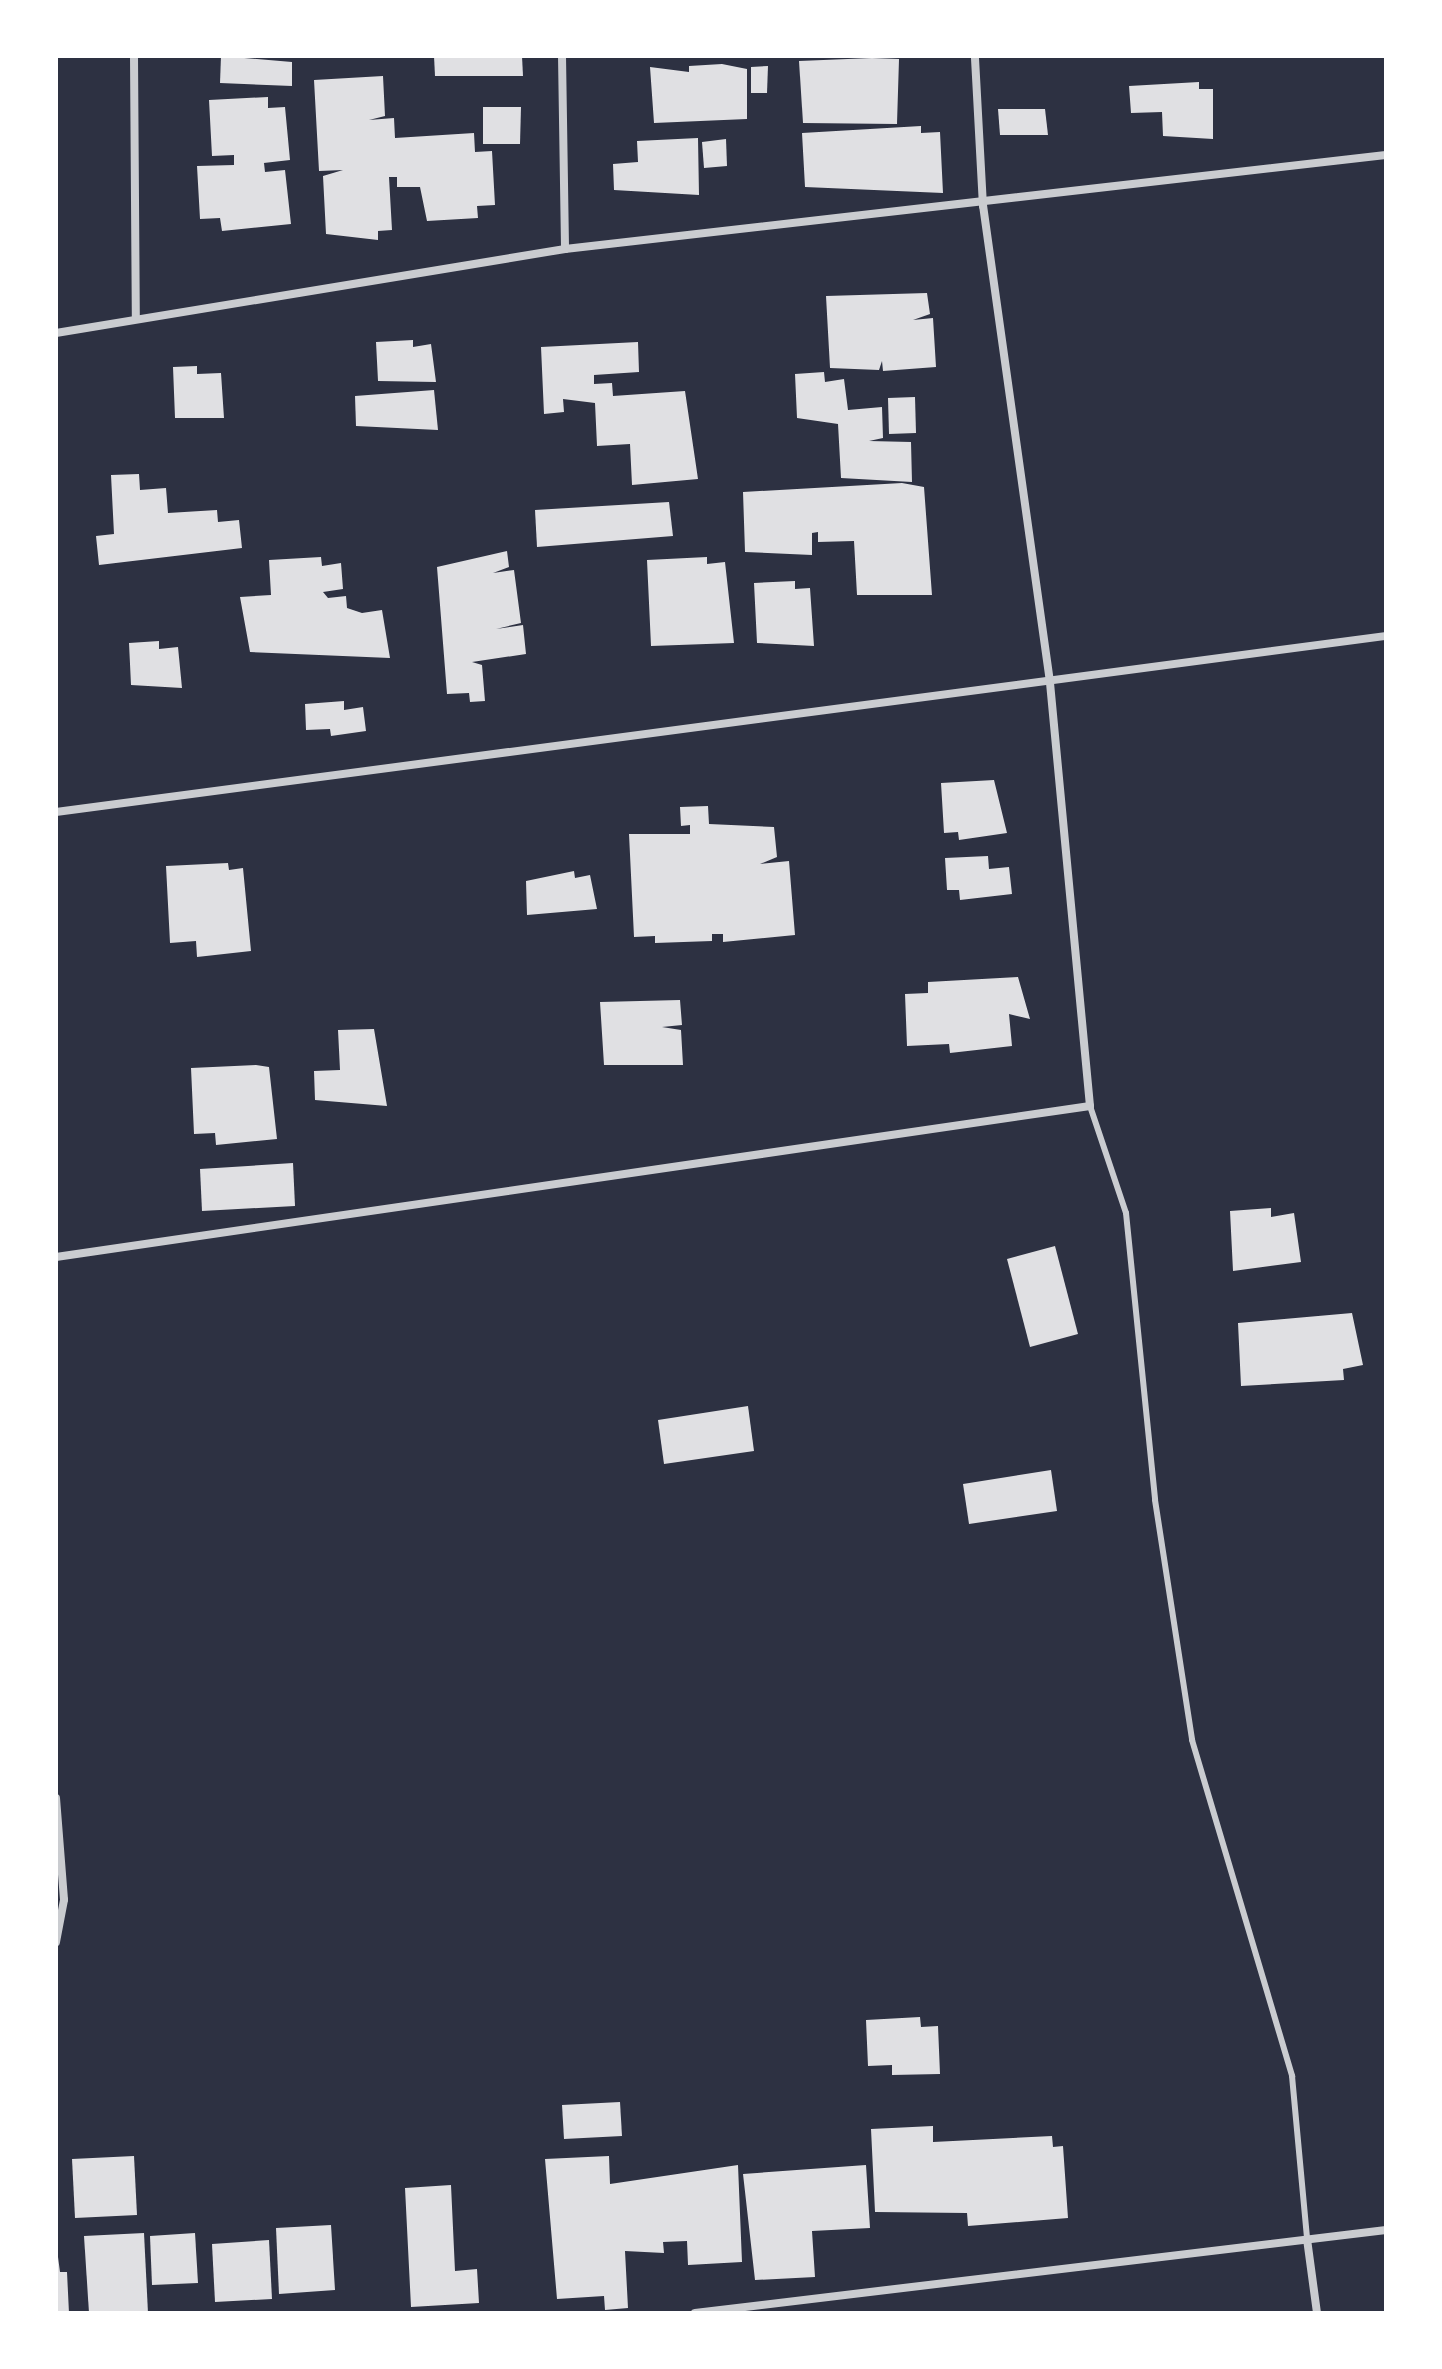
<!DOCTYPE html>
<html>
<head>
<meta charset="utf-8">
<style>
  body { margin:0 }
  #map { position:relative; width:1442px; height:2369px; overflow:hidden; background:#2d3142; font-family:Overpass,sans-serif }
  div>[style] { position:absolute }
  .building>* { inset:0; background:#e0e0e3 }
  .service>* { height:6px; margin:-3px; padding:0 3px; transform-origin:3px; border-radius:3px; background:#caccd0 }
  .minor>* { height:8px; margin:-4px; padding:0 4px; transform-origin:4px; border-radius:4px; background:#caccd0 }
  span { translate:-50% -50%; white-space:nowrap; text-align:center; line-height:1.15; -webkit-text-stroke:8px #fff; paint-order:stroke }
  .frame { position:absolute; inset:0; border:58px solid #fff; pointer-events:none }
</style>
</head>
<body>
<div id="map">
  <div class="building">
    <div style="clip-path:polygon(221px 56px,292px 62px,292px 86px,220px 83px)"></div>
    <div style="clip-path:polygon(434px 56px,522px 56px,523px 76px,435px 76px)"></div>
    <div style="clip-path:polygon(872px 58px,899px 59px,897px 124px,803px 123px,799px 61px)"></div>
    <div style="clip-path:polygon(722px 64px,747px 69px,747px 119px,654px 123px,650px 67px,689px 72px,689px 66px)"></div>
    <div style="clip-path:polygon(768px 66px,767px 93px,751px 93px,751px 67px)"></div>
    <div style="clip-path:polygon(383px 76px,385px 116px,369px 120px,394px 118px,395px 138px,474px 133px,475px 152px,492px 151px,495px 205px,477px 206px,478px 218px,427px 221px,420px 187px,397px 187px,397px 177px,389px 177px,392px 230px,378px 231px,378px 240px,326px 234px,323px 176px,343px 170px,319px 171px,314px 80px)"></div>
    <div style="clip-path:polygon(1199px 82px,1199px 89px,1213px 89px,1213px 139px,1163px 136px,1162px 112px,1131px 113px,1129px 86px)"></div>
    <div style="clip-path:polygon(268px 97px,268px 108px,285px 107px,290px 160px,255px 164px,264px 163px,265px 172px,285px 170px,291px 224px,222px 231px,220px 218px,200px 219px,197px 166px,234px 165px,234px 155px,212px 156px,209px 100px)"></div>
    <div style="clip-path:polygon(483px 107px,521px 107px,520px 144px,483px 144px)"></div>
    <div style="clip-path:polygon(998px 109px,1045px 109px,1048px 135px,1000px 135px)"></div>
    <div style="clip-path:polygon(921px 126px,921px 133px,940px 132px,943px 193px,805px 187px,802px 133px)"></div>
    <div style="clip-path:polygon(698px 138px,699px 195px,614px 190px,613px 164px,638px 162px,637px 141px)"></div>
    <div style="clip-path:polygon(726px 139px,727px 166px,704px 168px,702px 142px)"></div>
    <div style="clip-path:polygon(927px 293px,930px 314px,913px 320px,933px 318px,936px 367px,883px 371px,882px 361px,879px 370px,830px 368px,826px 296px)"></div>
    <div style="clip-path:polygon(413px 340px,413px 347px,431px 344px,436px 382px,378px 381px,376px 342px)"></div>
    <div style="clip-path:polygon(638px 342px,639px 372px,594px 375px,594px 384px,612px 383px,613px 396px,685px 391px,698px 479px,632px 485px,630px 444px,597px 446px,595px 403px,563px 399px,564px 412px,544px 414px,541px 347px)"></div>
    <div style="clip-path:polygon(197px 366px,197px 374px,221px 373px,224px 418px,175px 418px,173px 367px)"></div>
    <div style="clip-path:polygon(824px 372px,825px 382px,844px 379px,848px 410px,882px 407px,883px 438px,869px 441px,911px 442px,912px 482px,841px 478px,838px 424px,797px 418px,795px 374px)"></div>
    <div style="clip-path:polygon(434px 390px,438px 430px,356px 426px,355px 396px)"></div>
    <div style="clip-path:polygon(915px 397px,916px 433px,889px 434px,888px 398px)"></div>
    <div style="clip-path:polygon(139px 474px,140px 490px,166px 488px,168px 513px,217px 510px,218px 522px,239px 520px,242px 548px,99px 565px,96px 536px,114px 534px,111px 475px)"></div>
    <div style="clip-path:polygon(902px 483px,924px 487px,932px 595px,857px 595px,854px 541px,818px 542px,818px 532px,812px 533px,812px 555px,745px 552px,743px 492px)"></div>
    <div style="clip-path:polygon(669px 502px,673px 536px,537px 547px,535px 510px)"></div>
    <div style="clip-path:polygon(507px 551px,509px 567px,493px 573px,514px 570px,521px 623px,496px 629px,523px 625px,526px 654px,472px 662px,482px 665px,485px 701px,470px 702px,469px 693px,447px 694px,437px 567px)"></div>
    <div style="clip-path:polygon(321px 557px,322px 566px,341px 563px,343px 589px,323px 592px,328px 598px,346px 596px,347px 608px,362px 613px,382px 610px,390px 658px,250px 652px,240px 597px,271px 595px,269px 560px)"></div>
    <div style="clip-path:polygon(707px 557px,707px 564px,725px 562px,734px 643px,651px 646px,647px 560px)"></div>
    <div style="clip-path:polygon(795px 581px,795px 589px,810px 588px,814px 646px,757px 643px,754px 583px)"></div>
    <div style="clip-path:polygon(159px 641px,159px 649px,178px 647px,182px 688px,131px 685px,129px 643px)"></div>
    <div style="clip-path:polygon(344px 701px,344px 710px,363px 707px,366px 731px,331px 736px,330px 729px,306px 730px,305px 704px)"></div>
    <div style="clip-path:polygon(994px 780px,1007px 833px,959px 840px,958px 832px,944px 833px,941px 783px)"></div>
    <div style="clip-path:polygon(708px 806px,709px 824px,774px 827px,777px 857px,760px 864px,789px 861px,795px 935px,723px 942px,723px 934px,712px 934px,712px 941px,655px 943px,655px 936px,634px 937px,629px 834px,690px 834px,690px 825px,681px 826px,680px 807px)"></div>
    <div style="clip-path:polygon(988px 856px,989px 869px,1009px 867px,1012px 894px,960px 900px,959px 890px,947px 890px,945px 858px)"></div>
    <div style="clip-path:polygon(228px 863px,229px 870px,243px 868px,251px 951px,197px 957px,196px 941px,170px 943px,166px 866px)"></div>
    <div style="clip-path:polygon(574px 871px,575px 878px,590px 875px,597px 909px,527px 915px,526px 881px)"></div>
    <div style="clip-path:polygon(1018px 977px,1030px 1019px,1009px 1014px,1012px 1046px,950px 1053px,949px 1044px,907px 1046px,905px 994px,928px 993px,928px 982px)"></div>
    <div style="clip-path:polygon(680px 1000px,682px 1025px,662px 1027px,681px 1030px,683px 1065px,604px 1065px,600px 1002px)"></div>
    <div style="clip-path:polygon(374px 1029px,387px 1106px,315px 1100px,314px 1071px,340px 1070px,338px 1030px)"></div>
    <div style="clip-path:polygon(256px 1065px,269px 1067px,277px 1139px,216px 1145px,215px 1133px,194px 1134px,191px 1068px)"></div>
    <div style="clip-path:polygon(293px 1163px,295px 1206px,202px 1211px,200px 1169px)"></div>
    <div style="clip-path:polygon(1271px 1208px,1271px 1217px,1294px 1213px,1301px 1262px,1233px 1271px,1230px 1211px)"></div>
    <div style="clip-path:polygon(1055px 1246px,1078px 1334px,1030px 1347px,1007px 1259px)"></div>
    <div style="clip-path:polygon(1352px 1313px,1363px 1365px,1343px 1369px,1344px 1380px,1241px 1386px,1238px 1323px)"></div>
    <div style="clip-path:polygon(748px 1406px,754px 1451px,664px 1464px,658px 1420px)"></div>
    <div style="clip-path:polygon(1051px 1470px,1057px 1511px,969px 1524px,963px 1484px)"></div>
    <div style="clip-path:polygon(920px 2017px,921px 2027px,938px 2026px,940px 2074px,892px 2075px,892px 2065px,868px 2066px,866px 2020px)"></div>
    <div style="clip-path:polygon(620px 2102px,622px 2136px,564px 2139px,562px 2105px)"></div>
    <div style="clip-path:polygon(933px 2126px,933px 2142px,1052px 2136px,1053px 2147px,1063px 2146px,1068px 2218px,968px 2226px,967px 2213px,875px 2212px,871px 2129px)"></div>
    <div style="clip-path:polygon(134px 2156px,137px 2215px,75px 2218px,72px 2159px)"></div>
    <div style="clip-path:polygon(609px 2156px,610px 2184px,738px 2165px,742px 2262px,688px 2265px,687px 2241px,663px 2242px,664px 2253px,625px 2251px,628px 2308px,605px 2310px,604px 2296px,557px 2299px,545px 2159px)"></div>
    <div style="clip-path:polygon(866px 2165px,870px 2228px,812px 2231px,815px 2277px,755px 2280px,743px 2174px)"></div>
    <div style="clip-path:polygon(451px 2185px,455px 2271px,477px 2269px,479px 2303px,411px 2307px,405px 2188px)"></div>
    <div style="clip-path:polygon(331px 2225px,335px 2290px,279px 2294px,276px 2228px)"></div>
    <div style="clip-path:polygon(144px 2233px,148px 2313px,89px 2313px,84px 2236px)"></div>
    <div style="clip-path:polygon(195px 2233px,198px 2283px,152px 2285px,150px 2236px)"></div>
    <div style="clip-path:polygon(269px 2240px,272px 2299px,215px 2302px,212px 2244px)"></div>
    <div style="clip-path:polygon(56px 2242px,60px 2272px,67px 2272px,69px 2313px,56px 2313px)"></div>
  </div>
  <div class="service">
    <div style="left:1090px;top:1106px;width:113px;rotate:71.4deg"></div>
    <div style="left:1126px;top:1213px;width:288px;rotate:84.2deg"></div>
    <div style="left:1155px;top:1500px;width:243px;rotate:81.2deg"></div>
    <div style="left:1192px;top:1740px;width:351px;rotate:73.4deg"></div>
    <div style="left:1292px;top:2076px;width:164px;rotate:84.7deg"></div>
  </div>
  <div class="minor">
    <div style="left:134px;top:56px;width:263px;rotate:89.6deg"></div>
    <div style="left:562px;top:56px;width:193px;rotate:89.1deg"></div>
    <div style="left:56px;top:333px;width:516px;rotate:-9.37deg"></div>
    <div style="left:565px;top:249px;width:826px;rotate:-6.53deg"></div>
    <div style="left:56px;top:812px;width:1342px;rotate:-7.54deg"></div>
    <div style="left:56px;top:1257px;width:1045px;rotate:-8.31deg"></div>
    <div style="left:1090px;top:1106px;width:426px;rotate:-95.4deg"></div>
    <div style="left:1050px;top:682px;width:481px;rotate:-98deg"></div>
    <div style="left:983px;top:206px;width:150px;rotate:-93.1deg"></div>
    <div style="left:56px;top:1798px;width:102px;rotate:85.5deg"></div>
    <div style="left:64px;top:1900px;width:43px;rotate:100.8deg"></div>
    <div style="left:1307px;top:2239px;width:75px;rotate:82.3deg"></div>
    <div style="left:695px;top:2313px;width:696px;rotate:-6.85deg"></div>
  </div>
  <div class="frame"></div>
</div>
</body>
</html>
